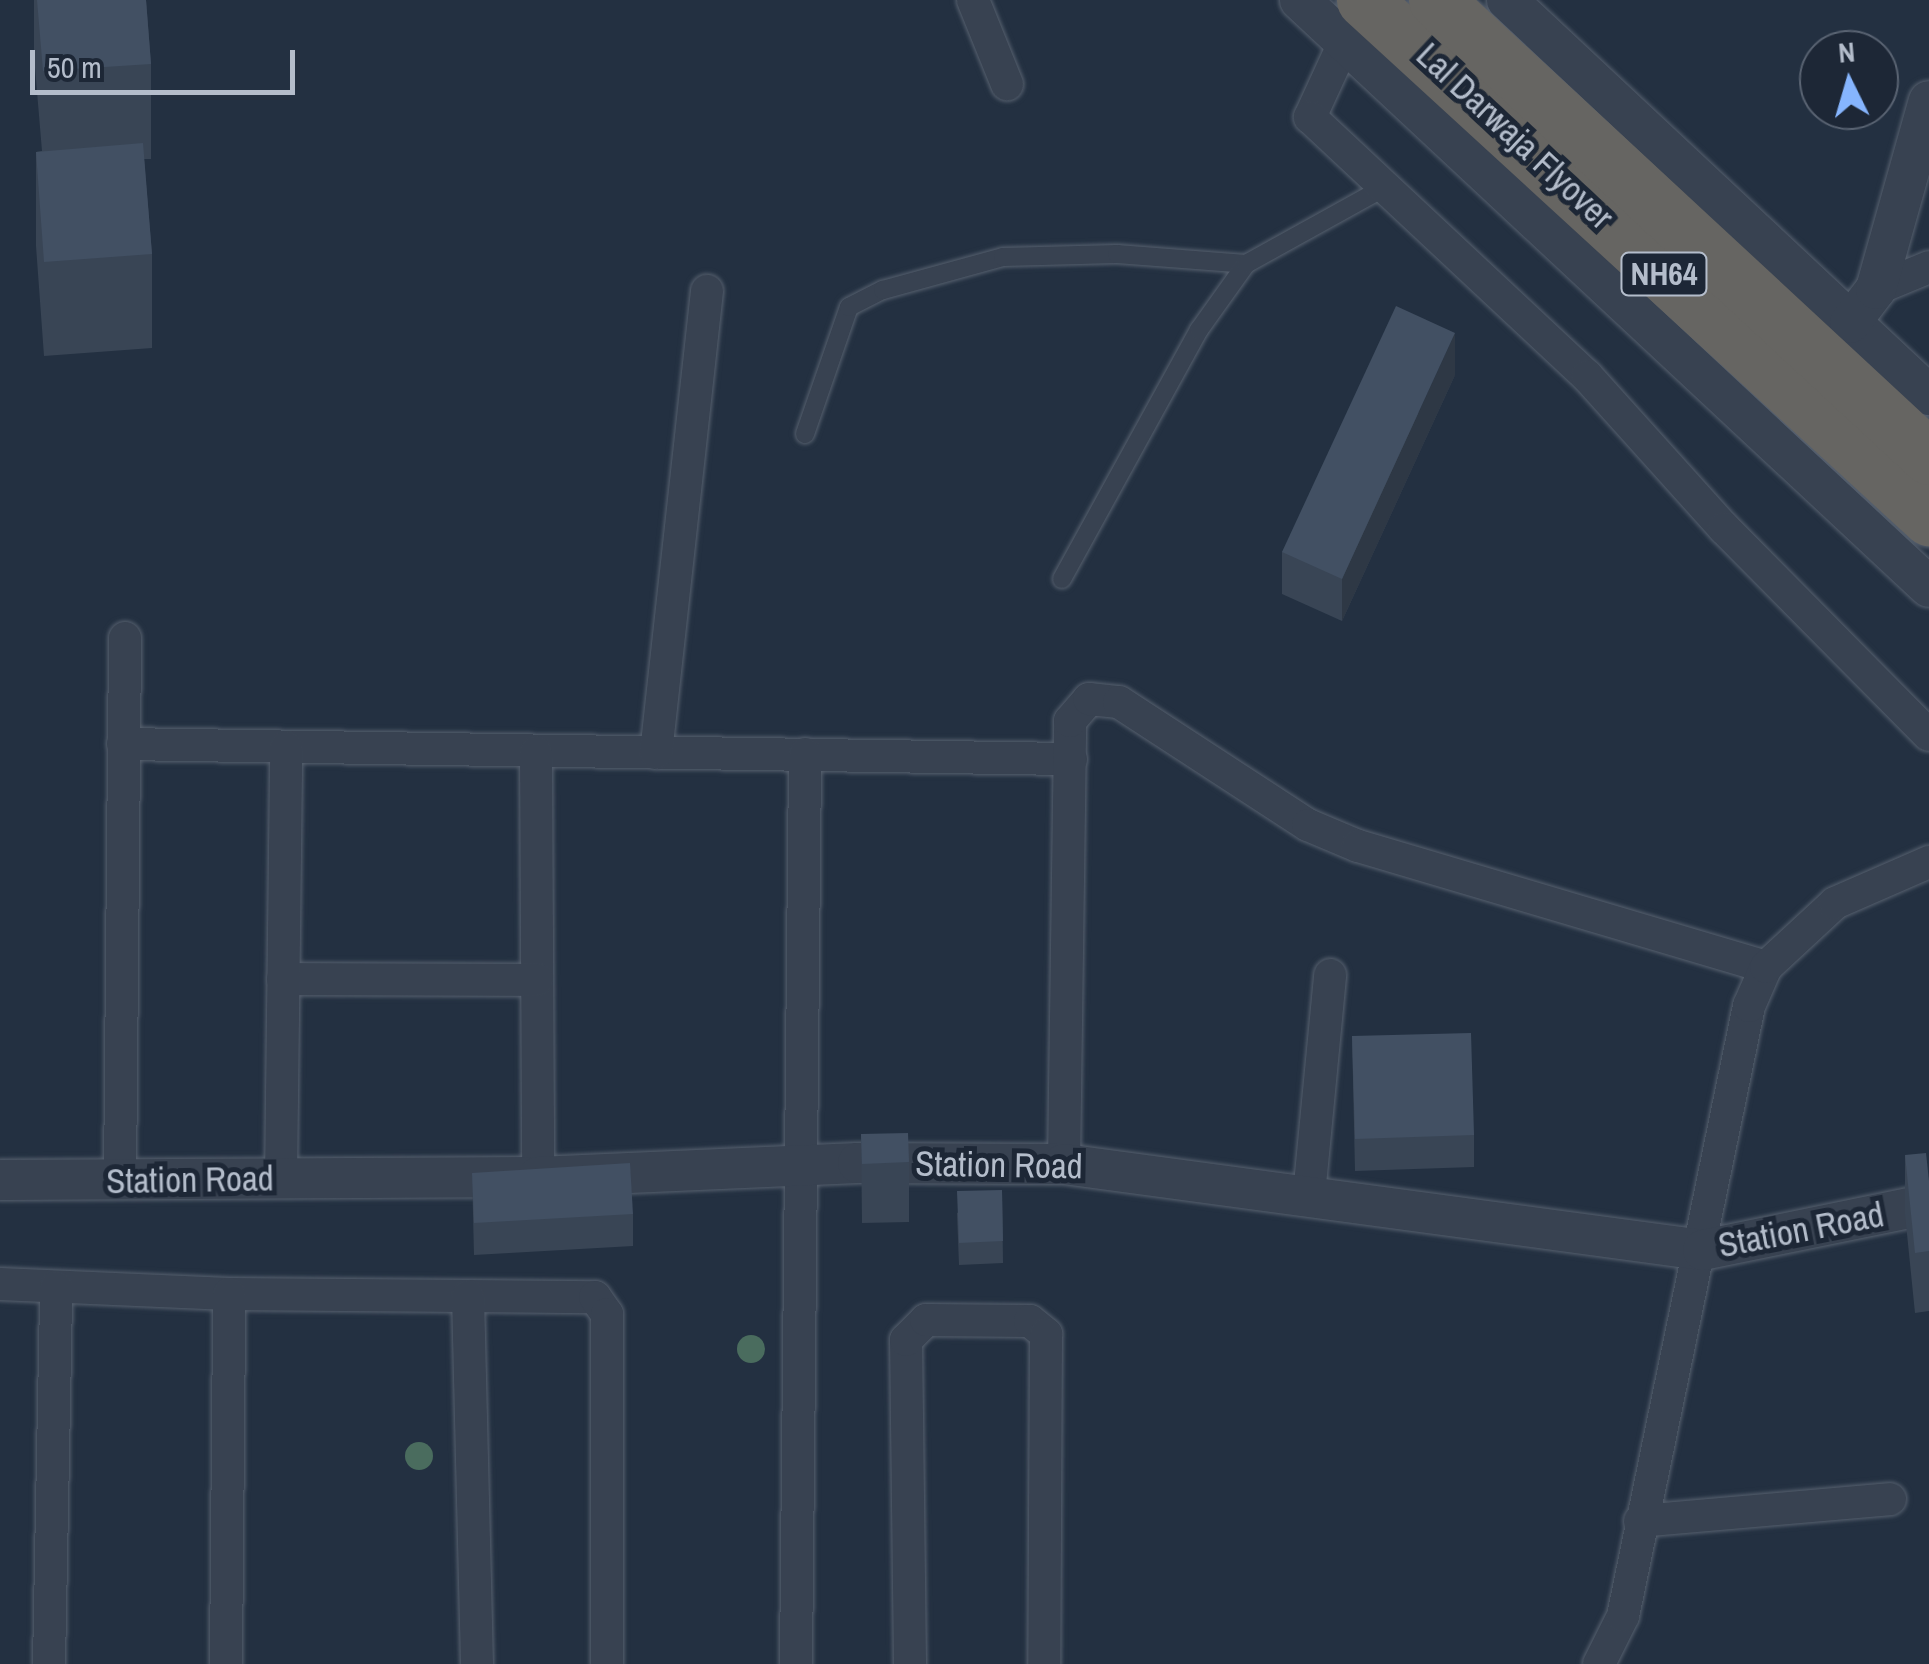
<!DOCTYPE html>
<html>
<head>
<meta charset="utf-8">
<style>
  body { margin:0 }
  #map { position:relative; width:1929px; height:1664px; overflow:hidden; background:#233041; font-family:"Archivo Narrow",sans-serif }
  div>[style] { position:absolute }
  .roads { filter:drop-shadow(0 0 2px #56606e) drop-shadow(0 0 2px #56606e) }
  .service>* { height:18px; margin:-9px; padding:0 9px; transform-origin:9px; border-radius:9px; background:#384251 }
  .minor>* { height:32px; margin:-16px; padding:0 16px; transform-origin:16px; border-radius:16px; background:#384251 }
  .tertiary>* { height:40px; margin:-20px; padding:0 20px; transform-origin:20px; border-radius:20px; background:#384251 }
  .trunk>* { height:55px; margin:-27.5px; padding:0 27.5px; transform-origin:27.5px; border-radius:27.5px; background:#666562 }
  .trees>* { width:28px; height:28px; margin:-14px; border-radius:50%; background:#4a6c5e }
  .wall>* { inset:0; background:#394555 }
  .shaded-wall>* { inset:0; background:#2e3845 }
  .building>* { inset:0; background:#425063 }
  span { translate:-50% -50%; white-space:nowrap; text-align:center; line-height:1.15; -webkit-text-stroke:10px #1d2736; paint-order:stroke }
  .shield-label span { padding:2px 8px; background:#1d2736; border:2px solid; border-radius:8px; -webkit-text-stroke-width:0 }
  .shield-label { font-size:32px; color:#b4bdcb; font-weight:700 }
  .street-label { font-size:35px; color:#b4bdcb }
  .north { position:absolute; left:1799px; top:30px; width:100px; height:100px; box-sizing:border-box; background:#1d2736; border:2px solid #596372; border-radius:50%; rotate:355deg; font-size:28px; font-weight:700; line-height:40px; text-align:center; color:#b4bdcb }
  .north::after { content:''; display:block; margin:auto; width:35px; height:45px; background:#86b5fe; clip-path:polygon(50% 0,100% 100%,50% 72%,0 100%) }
  .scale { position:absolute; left:30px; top:50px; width:265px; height:45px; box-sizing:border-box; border:5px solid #b4bdcb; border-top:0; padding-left:12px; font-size:30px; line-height:35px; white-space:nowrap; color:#b4bdcb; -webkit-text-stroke:8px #1d2736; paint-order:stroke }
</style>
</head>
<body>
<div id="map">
  <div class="roads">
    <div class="service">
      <div style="left:805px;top:434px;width:134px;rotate:-70.9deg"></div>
      <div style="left:849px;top:307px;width:38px;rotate:-27deg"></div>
      <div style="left:883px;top:290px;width:124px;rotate:-15.4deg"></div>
      <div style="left:1003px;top:257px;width:114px;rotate:-1.5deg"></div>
      <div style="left:1117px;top:254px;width:129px;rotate:4.4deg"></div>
      <div style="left:1062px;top:579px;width:284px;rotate:-61.2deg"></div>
      <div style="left:1199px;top:330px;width:81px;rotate:-54.5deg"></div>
      <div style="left:1246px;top:264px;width:159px;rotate:-29deg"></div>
    </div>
    <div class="minor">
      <div style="left:973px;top:0;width:91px;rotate:68deg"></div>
      <div style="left:1345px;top:41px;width:84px;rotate:114.7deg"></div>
      <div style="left:1310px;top:117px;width:379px;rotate:43.1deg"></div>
      <div style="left:1587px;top:376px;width:205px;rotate:48deg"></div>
      <div style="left:1724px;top:528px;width:291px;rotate:45.3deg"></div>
      <div style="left:1876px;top:289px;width:57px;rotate:-22.5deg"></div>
      <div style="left:123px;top:744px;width:948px;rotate:0.91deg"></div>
      <div style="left:536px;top:752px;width:425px;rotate:89.7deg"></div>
      <div style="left:656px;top:753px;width:465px;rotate:-83.7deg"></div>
      <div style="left:283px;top:979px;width:254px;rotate:0.2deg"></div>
      <div style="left:1064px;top:1164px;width:443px;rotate:-89.2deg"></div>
      <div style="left:1070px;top:721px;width:29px;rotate:-49deg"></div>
      <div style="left:1089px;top:699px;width:30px;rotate:6deg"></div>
      <div style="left:1119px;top:702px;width:225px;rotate:33.1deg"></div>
      <div style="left:1308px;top:825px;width:54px;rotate:22.8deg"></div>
      <div style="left:1358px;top:846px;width:426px;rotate:16.5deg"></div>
      <div style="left:281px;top:1179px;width:432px;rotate:-89.3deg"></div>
      <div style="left:120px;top:1181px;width:543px;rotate:-89.47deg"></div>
      <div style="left:1309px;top:1195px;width:221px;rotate:-84.5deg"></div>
      <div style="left:0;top:1284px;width:229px;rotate:2.5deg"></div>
      <div style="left:229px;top:1294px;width:366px;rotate:0.5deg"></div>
      <div style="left:595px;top:1297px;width:21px;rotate:55deg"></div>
      <div style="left:607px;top:1314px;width:350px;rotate:90deg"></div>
      <div style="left:468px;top:1296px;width:368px;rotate:88.6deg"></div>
      <div style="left:1640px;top:1521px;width:251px;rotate:-5deg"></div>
      <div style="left:49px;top:1664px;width:377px;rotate:-88.9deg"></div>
      <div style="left:226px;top:1664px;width:370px;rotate:-89.5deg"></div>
      <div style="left:796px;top:1664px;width:910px;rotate:-89.43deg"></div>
      <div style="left:910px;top:1664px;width:324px;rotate:-90.7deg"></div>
      <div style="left:906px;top:1340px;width:28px;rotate:-45deg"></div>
      <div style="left:926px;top:1320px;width:104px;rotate:0.6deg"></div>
      <div style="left:1030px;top:1321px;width:21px;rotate:39deg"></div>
      <div style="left:1046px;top:1334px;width:330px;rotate:90.3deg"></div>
      <div style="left:1599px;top:1664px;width:54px;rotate:-63.4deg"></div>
      <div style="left:1623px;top:1616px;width:623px;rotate:-78.33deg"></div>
      <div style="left:1749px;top:1006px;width:43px;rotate:-66.4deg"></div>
      <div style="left:1766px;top:967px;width:94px;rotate:-42.8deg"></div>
      <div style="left:1835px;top:903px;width:103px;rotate:-23.6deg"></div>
    </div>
    <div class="tertiary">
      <div style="left:1300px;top:0;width:860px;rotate:43.02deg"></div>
      <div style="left:1507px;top:0;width:578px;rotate:43.11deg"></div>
      <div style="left:1850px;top:323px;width:43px;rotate:-52.6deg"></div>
      <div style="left:1876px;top:289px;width:195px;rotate:-74.3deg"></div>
      <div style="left:0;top:1180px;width:538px;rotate:-0.32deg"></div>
      <div style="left:538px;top:1177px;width:320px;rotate:-2.5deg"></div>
      <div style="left:858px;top:1163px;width:206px;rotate:0.3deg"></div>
      <div style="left:1064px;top:1164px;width:645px;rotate:7.67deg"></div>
      <div style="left:1703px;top:1250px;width:231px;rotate:-11.5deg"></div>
    </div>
    <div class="trunk">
      <div style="left:1364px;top:0;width:767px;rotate:42.52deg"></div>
      <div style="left:1436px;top:0;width:672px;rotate:42.83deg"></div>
    </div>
  </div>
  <div class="trees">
    <div style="left:751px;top:1349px"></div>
    <div style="left:419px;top:1456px"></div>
  </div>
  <div class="wall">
    <div style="clip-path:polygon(34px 0,146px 0,151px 64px,151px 159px,144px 159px,152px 254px,152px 348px,44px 356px,36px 246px,36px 152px,42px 151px,34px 56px)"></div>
    <div style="clip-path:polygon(1455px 375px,1342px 621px,1282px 594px,1282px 552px)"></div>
    <div style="clip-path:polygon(1352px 1036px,1474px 1135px,1474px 1167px,1355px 1171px)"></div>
    <div style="clip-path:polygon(861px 1134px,909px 1162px,909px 1222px,862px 1223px)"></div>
    <div style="clip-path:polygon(1905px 1155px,1929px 1181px,1929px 1311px,1915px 1313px,1905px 1214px)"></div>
    <div style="clip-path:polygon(472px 1173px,633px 1214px,633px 1246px,474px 1255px)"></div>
    <div style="clip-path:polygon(1002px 1190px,1003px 1263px,959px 1265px,957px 1213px)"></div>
  </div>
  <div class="shaded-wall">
    <div style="clip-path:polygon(1455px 333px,1455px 375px,1342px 621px,1342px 579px)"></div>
  </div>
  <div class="building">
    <div style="clip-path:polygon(37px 0,146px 0,151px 64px,43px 71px)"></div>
    <div style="clip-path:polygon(143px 143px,152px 254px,44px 262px,36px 152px)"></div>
    <div style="clip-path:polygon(1396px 306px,1455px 333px,1342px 579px,1282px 552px)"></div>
    <div style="clip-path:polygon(1471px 1033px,1474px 1135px,1355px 1139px,1352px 1036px)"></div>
    <div style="clip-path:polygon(908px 1133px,909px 1162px,862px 1164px,861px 1134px)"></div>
    <div style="clip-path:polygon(1926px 1153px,1929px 1181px,1929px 1251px,1915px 1253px,1905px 1155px)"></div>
    <div style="clip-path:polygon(630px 1163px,633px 1214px,474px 1223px,472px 1173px)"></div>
    <div style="clip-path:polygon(1002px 1190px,1003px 1241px,959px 1243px,957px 1191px)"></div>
  </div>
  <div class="shield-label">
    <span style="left:1664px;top:274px">NH64</span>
  </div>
  <div class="street-label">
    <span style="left:1515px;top:136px;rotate:43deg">Lal Darwaja Flyover</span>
    <span style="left:999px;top:1165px;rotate:1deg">Station Road</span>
    <span style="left:190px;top:1180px;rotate:-1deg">Station Road</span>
    <span style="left:1801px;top:1230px;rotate:-11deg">Station Road</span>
  </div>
  <div class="north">N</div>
  <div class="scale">50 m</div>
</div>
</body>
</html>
